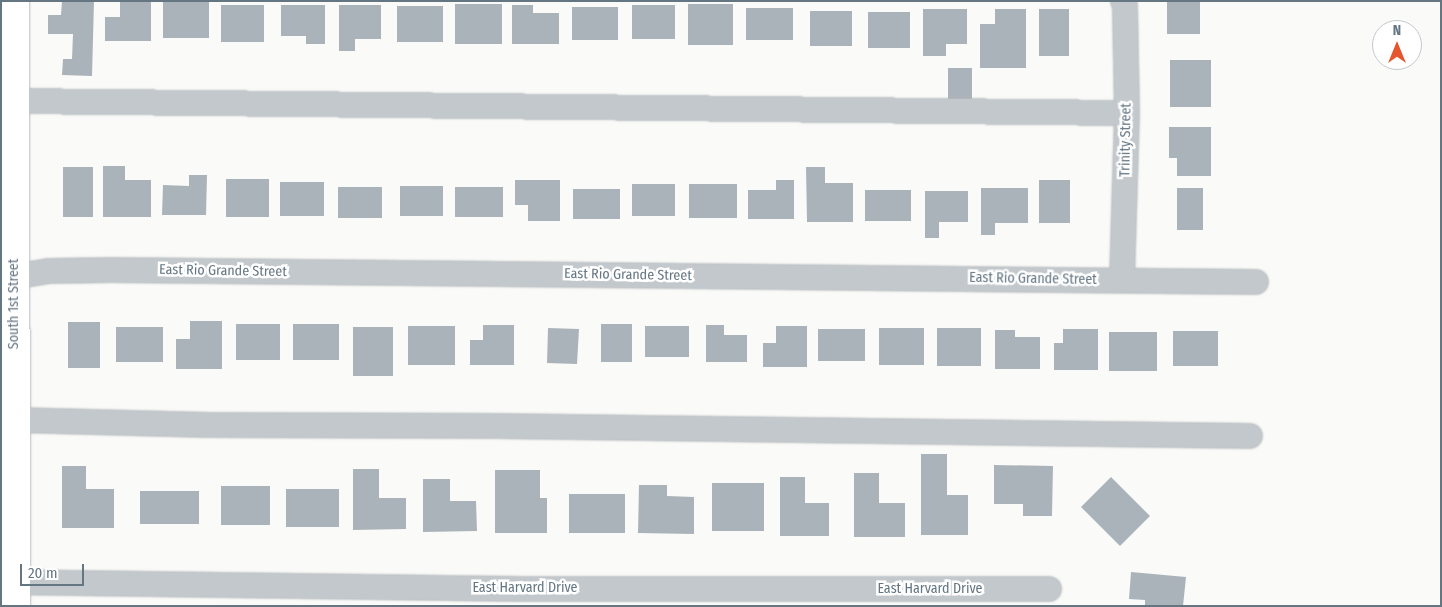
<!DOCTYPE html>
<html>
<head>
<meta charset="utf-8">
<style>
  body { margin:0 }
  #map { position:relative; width:1442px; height:607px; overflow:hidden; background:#fafaf8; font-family:"Fira Sans Condensed",sans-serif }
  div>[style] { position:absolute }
  .building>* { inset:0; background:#aab3b9 }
  .roads { filter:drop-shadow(0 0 1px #b5babe) drop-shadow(0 0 1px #b5babe) }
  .minor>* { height:24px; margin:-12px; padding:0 12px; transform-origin:12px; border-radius:12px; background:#c3c8cc }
  .major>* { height:28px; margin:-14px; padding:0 14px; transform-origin:14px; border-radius:14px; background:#fff }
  span { translate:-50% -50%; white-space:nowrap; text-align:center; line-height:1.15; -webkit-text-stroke:5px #fff; paint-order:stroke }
  .street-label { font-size:14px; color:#657683 }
  .frame { position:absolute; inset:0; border:2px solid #657683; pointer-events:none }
  .north { position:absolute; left:1372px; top:20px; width:50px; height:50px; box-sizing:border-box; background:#fff; border:1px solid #c1c8cd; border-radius:50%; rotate:0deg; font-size:14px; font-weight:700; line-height:20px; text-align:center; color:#657683 }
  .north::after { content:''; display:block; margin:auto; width:18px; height:22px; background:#e4572e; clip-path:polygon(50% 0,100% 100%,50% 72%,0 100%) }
  .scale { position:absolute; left:20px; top:564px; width:64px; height:22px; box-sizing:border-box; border:2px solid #657683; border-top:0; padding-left:6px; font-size:15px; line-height:18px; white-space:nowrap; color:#657683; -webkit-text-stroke:4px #fff; paint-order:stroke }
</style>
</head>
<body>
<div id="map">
  <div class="building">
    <div style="clip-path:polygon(62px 1px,94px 1px,92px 76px,62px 75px,63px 59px,72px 59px,73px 34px,48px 34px,48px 15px,61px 15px)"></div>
    <div style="clip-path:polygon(120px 1px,151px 1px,151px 41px,105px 41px,105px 17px,120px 17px)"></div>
    <div style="clip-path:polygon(1167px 1px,1200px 1px,1200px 34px,1167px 34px)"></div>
    <div style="clip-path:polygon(163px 2px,209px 2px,209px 38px,163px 38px)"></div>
    <div style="clip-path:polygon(455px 4px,502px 4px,502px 44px,455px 44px)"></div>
    <div style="clip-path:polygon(688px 4px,733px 4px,733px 45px,688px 45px)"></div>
    <div style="clip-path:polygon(221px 5px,264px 5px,264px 42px,221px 42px)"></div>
    <div style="clip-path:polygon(281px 5px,325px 5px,325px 44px,306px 44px,306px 36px,281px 36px)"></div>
    <div style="clip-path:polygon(339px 5px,381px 5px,381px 39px,355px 39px,355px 51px,339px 51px)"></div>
    <div style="clip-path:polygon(512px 5px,533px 5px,533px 13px,559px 13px,559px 44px,512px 44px)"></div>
    <div style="clip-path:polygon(632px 5px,675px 5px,675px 39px,632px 39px)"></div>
    <div style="clip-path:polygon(397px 6px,443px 6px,443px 42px,397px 42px)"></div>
    <div style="clip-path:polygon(572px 7px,618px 7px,618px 40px,572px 40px)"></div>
    <div style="clip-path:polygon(746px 8px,793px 8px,793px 40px,746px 40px)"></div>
    <div style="clip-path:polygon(923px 9px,967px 9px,967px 44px,946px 44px,946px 56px,923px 56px)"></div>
    <div style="clip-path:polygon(995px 9px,1026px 9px,1026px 68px,980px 68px,980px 24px,995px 24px)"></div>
    <div style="clip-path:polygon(1039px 9px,1069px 9px,1069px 56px,1039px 56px)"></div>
    <div style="clip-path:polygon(810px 11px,852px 11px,852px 46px,810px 46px)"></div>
    <div style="clip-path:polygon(868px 12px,910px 12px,910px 48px,868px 48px)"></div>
    <div style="clip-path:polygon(1170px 60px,1211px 60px,1211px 107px,1170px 107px)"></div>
    <div style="clip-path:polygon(948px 68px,972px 68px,972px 104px,948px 104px)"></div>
    <div style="clip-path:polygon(1169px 127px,1211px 127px,1211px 176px,1177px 176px,1177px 158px,1169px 158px)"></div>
    <div style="clip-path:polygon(103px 166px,125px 166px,125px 180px,151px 180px,151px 217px,103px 217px)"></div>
    <div style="clip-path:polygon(63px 167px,93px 167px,93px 217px,63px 217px)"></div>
    <div style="clip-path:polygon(806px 167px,825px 167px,825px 183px,853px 183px,853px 222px,807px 222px)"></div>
    <div style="clip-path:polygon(189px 175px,207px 175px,206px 215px,162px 215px,163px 185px,189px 186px)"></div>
    <div style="clip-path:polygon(226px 179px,269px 179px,269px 217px,226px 217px)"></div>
    <div style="clip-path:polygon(515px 180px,560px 180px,560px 221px,528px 221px,528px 205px,515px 205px)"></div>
    <div style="clip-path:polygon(776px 180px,794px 180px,794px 219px,748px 219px,748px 190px,776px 190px)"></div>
    <div style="clip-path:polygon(1039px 180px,1070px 180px,1070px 223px,1039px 223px)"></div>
    <div style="clip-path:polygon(280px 182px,324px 182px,324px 216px,280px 216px)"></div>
    <div style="clip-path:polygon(632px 184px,675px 184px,675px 216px,632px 216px)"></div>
    <div style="clip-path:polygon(689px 184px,737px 184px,737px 218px,689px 218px)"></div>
    <div style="clip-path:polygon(400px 186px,443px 186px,443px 216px,400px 216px)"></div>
    <div style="clip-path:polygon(338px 187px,382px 187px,382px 218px,338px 218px)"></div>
    <div style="clip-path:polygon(455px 187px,503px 187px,503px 217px,455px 217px)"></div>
    <div style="clip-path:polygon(981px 188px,1028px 188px,1028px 223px,995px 223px,995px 235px,981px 235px)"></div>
    <div style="clip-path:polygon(1177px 188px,1203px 188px,1203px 230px,1177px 230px)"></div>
    <div style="clip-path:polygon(573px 189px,620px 189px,620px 219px,573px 219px)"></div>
    <div style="clip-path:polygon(865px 190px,911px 190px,911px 221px,865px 221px)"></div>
    <div style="clip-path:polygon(925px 191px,968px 191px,968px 222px,939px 222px,939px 238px,925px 238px)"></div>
    <div style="clip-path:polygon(190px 321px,222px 321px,222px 369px,176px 369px,176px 339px,190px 339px)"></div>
    <div style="clip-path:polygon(68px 322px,100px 322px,100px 368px,68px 368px)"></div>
    <div style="clip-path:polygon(236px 324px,280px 324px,280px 360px,236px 360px)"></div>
    <div style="clip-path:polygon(293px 324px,339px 324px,339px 360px,293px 360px)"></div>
    <div style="clip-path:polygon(601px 324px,632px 324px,632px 362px,601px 362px)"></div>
    <div style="clip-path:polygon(483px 325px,514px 325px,514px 365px,470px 365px,470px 340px,483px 340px)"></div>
    <div style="clip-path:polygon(706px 325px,724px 325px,724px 335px,747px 335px,747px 362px,706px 362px)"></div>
    <div style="clip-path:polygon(408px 326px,455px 326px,455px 365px,408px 365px)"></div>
    <div style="clip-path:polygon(645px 326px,689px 326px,689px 357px,645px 357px)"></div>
    <div style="clip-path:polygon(776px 326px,807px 326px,807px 367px,763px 367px,763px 343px,776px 343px)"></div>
    <div style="clip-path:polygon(116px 327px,163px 327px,163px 362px,116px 362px)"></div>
    <div style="clip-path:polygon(353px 327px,393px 327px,393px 376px,353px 376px)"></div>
    <div style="clip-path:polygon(548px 328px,579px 329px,577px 364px,547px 363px)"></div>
    <div style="clip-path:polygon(879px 328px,924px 328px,924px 365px,879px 365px)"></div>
    <div style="clip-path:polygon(937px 328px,981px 328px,981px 366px,937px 366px)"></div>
    <div style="clip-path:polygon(818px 329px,865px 329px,865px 361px,818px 361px)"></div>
    <div style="clip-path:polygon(1063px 329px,1098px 329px,1098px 370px,1054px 370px,1054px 343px,1063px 343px)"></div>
    <div style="clip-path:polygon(995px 330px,1015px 330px,1015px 337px,1040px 337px,1040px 369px,995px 369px)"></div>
    <div style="clip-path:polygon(1173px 331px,1218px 331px,1218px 366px,1173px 366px)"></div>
    <div style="clip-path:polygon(1109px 332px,1157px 332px,1157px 371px,1109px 371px)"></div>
    <div style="clip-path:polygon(921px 454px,947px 454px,947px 495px,968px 495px,968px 535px,921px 535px)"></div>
    <div style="clip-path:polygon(994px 465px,1053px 466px,1052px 516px,1023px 516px,1023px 504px,994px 504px)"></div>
    <div style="clip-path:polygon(62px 466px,86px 466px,86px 489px,114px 489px,114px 528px,62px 528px)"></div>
    <div style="clip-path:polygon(353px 469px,379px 469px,379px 498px,406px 498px,406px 529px,353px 530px)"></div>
    <div style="clip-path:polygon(495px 470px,540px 470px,540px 498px,547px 498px,547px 533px,495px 533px)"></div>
    <div style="clip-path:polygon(854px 473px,879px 473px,879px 503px,905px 503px,905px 537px,854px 537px)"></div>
    <div style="clip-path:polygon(780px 477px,805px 477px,805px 503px,829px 503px,829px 536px,780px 536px)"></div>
    <div style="clip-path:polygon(1111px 477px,1150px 516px,1120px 546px,1081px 507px)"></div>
    <div style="clip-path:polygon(423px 479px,450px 479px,450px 501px,476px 501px,477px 531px,423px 532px)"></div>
    <div style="clip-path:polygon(712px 483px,764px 483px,764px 531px,712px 531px)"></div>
    <div style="clip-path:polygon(639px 485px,667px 485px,667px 496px,694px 497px,694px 534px,638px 533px)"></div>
    <div style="clip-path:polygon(221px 486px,270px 486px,270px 525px,221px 525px)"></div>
    <div style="clip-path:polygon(286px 489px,339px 489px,339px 527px,286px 527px)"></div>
    <div style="clip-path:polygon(140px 491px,199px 491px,199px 524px,140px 524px)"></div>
    <div style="clip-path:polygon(569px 494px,625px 494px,625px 533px,569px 533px)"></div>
    <div style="clip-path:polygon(1131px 572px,1186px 577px,1183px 606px,1145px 606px,1145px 600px,1129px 599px)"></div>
  </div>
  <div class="roads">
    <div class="minor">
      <div style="left:15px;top:101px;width:1112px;rotate:0.62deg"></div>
      <div style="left:1px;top:279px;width:49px;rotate:-9.5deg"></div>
      <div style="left:49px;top:271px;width:62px;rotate:-0.9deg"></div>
      <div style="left:111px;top:270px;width:1145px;rotate:0.6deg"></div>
      <div style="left:1122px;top:280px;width:167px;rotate:-88.3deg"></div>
      <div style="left:1127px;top:113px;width:106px;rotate:-91.1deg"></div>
      <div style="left:1125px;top:7px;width:6px;rotate:-108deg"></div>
      <div style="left:15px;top:420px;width:194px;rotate:1.5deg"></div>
      <div style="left:209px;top:425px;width:291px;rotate:0.2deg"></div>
      <div style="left:500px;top:426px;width:750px;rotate:0.76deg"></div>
      <div style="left:1px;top:582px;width:520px;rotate:0.77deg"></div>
      <div style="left:521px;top:589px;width:528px"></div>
    </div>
    <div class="major">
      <div style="left:15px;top:1px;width:605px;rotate:89.91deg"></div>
    </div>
  </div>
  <div class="street-label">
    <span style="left:1126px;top:140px;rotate:-89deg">Trinity Street</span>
    <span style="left:223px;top:271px;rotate:1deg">East Rio Grande Street</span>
    <span style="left:628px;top:275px;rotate:1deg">East Rio Grande Street</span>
    <span style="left:1033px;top:279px;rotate:1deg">East Rio Grande Street</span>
    <span style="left:14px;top:304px;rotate:-90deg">South 1st Street</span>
    <span style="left:525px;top:588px">East Harvard Drive</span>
    <span style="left:930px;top:589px">East Harvard Drive</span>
  </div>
  <div class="frame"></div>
  <div class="north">N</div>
  <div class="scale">20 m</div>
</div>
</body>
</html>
